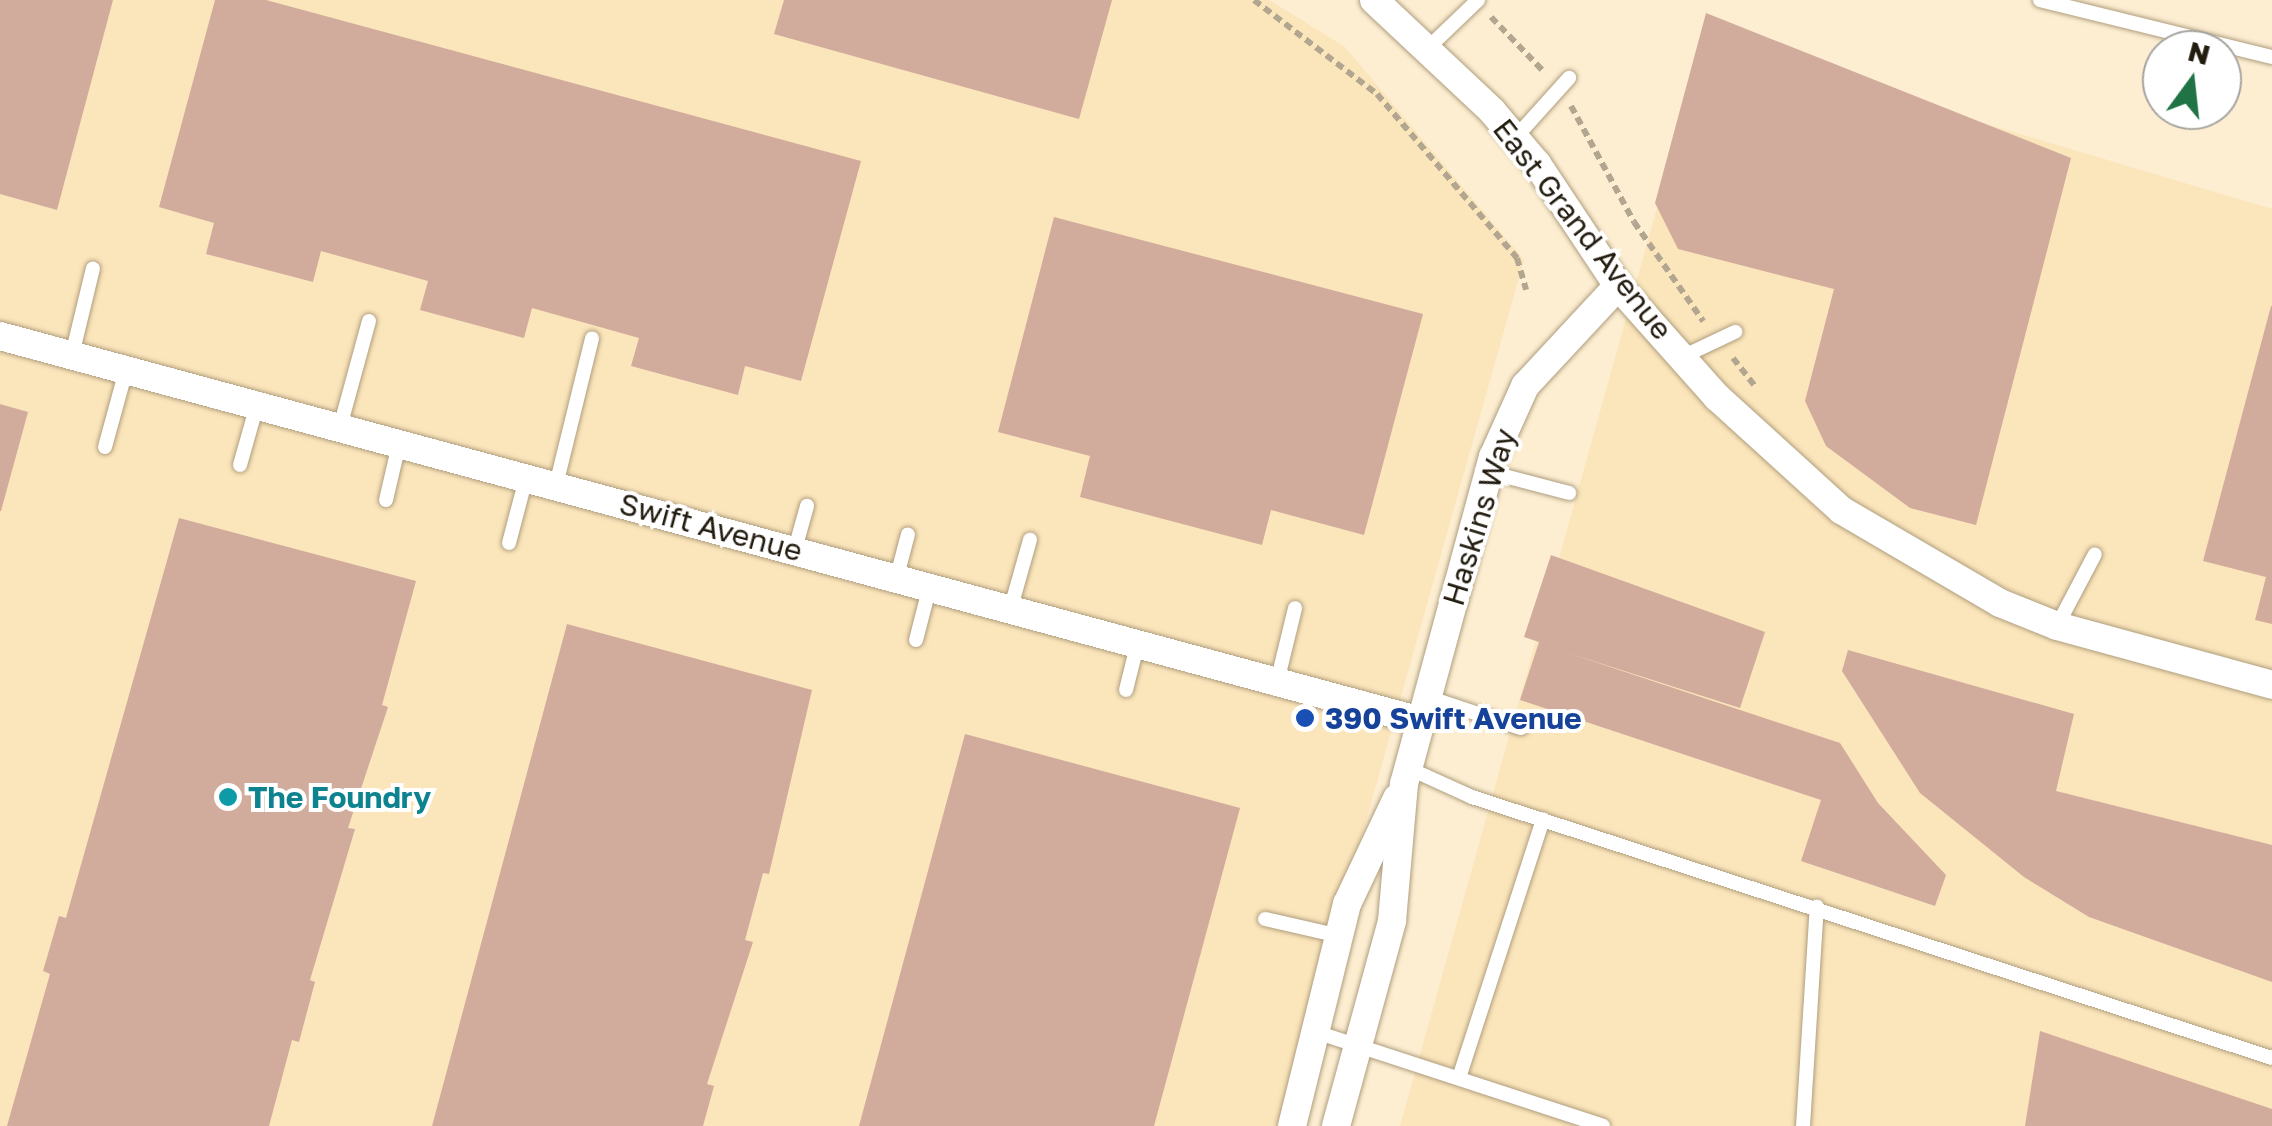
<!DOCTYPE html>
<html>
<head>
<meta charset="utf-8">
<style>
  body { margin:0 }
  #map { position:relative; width:2272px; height:1126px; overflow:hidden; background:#fdeed2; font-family:"Golos Text",sans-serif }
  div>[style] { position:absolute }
  .built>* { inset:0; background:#fbe5bb }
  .building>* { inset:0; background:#d1ab9c }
  .path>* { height:6px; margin-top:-3px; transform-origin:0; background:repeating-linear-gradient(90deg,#b3a690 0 8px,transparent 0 13px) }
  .roads { filter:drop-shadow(0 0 2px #af9e7e) drop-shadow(0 0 2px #af9e7e) }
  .service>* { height:14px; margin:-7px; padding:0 7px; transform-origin:7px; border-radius:7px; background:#fff }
  .minor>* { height:28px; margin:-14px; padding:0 14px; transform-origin:14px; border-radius:14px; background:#fff }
  .dots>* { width:28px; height:28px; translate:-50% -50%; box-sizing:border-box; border:5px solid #fff; border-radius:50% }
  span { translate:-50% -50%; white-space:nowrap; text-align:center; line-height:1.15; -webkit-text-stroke:8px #fff; paint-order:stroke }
  .street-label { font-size:30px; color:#231c10 }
  .transit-label { font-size:30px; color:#164399; font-weight:700 }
  .left { translate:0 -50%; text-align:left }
  .culture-label { font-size:30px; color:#0d838f; font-weight:700 }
  .north { position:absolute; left:2142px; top:30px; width:100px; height:100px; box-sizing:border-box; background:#fff; border:2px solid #a7a49f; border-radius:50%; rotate:15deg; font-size:28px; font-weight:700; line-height:40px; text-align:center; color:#231c10 }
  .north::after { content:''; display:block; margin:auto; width:35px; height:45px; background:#207345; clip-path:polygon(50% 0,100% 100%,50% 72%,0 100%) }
</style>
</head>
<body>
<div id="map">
  <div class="built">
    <div style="clip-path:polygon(0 0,1269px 0,1344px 46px,1524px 260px,1280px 1126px,0 1126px)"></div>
    <div style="clip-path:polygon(1704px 40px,2272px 209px,2272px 1126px,1400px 1126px)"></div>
  </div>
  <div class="building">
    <div style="clip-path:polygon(0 0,113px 0,57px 210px,0 194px)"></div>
    <div style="clip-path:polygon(215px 0,266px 0,861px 161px,801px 381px,745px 366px,738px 395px,631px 366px,639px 338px,532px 308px,524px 338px,420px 310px,428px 281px,321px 251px,313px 282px,206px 254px,214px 223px,159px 207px)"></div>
    <div style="clip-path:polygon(784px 0,1112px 0,1079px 119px,774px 34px)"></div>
    <div style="clip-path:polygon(1706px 13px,2071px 158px,1976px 525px,1910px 508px,1826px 446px,1805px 401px,1834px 289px,1678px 249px,1655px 203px)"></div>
    <div style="clip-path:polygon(1054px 217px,1423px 314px,1364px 535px,1271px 510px,1262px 545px,1080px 497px,1090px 456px,998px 432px)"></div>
    <div style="clip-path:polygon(2271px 306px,2272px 306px,2272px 624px,2255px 620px,2266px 577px,2203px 561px)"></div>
    <div style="clip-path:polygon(0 404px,28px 412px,1px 511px,0 511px)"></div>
    <div style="clip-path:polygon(179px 518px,416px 581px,382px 705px,388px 707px,348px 828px,355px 829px,310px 980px,315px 982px,299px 1042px,292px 1040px,269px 1126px,7px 1126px,50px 974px,43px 971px,59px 916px,66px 918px)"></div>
    <div style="clip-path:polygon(1551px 555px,1765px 632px,1740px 708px,1565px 652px,1840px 743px,1878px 803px,1946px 875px,1935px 906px,1801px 861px,1821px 800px,1520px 700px,1539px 642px,1524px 637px)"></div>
    <div style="clip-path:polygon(567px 624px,812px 690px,769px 874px,763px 873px,745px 940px,753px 942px,707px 1084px,714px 1086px,703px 1126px,432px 1126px)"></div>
    <div style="clip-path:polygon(1848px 650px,2074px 714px,2056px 791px,2272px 845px,2272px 982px,2089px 917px,2024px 877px,1920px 793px,1842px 671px)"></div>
    <div style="clip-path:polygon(965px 734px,1240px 808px,1154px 1126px,859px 1126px)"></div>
    <div style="clip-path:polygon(2040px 1031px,2272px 1109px,2272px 1126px,2025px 1126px)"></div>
  </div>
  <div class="path">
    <div style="left:1254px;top:0;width:155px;rotate:37.4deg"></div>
    <div style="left:1377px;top:94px;width:216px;rotate:49.5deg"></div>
    <div style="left:1517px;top:258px;width:33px;rotate:74deg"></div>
    <div style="left:1491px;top:17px;width:78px;rotate:46deg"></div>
    <div style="left:1571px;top:106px;width:132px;rotate:61.5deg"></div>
    <div style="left:1634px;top:222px;width:121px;rotate:55.1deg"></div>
    <div style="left:1733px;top:358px;width:37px;rotate:52deg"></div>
  </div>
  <div class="roads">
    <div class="service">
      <div style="left:2040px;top:0;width:239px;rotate:13.8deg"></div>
      <div style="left:1429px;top:47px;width:68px;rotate:-43.8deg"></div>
      <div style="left:1515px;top:138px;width:81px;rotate:-48deg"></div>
      <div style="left:72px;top:355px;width:89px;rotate:-76.4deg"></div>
      <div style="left:1682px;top:357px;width:59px;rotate:-25.3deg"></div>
      <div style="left:340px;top:427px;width:110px;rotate:-74.7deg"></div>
      <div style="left:105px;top:447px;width:80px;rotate:-74.7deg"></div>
      <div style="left:240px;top:465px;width:62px;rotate:-74.2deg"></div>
      <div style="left:1489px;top:472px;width:83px;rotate:14.7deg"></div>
      <div style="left:556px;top:485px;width:151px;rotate:-76.2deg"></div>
      <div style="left:386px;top:500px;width:57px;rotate:-76.9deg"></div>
      <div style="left:509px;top:543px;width:67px;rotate:-75.3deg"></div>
      <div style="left:795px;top:549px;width:45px;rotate:-74.4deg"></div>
      <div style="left:897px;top:576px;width:43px;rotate:-75.3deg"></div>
      <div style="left:1011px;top:607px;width:70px;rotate:-74.2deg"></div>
      <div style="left:2057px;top:626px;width:81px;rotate:-62.2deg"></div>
      <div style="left:916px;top:640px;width:56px;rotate:-75.5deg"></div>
      <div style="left:1278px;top:678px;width:72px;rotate:-76.3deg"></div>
      <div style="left:1126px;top:690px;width:49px;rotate:-76deg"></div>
      <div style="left:1427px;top:697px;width:99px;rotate:18.3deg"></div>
      <div style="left:1408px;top:768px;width:70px;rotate:24.4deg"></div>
      <div style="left:1472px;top:797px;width:841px;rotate:18.07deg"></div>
      <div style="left:1265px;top:919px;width:77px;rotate:12.8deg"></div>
      <div style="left:1316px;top:1032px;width:302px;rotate:18.1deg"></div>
      <div style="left:1459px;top:1078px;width:272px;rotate:-72deg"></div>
      <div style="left:1803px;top:1126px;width:220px;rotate:-86.4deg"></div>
    </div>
    <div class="minor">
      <div style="left:1374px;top:0;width:162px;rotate:43.2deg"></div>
      <div style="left:1492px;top:111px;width:70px;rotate:49.7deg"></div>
      <div style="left:1537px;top:164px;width:146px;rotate:56.4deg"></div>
      <div style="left:1618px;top:286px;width:149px;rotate:48.3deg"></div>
      <div style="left:1717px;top:397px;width:168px;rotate:42.3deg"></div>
      <div style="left:1841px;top:510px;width:184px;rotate:30.3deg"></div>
      <div style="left:2000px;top:603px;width:61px;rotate:22deg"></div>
      <div style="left:2057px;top:626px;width:223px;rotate:15.3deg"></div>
      <div style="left:0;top:336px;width:1472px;rotate:15.16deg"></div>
      <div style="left:1292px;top:1126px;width:229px;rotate:-76.1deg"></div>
      <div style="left:1347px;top:904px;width:117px;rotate:-64.7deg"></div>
      <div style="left:1336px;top:1126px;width:213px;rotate:-74.7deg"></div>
      <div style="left:1392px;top:921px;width:138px;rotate:-85deg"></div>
      <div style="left:1404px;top:784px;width:339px;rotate:-74.8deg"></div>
      <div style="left:1493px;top:457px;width:78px;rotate:-65.7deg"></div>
      <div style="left:1525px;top:386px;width:137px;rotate:-47.1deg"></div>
    </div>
  </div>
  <div class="dots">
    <div style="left:1305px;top:718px;background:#1a4fb4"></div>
    <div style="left:228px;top:797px;background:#0f9aa8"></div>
  </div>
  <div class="street-label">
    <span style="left:1583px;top:229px;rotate:52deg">East Grand Avenue</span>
    <span style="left:1479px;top:517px;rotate:-73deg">Haskins Way</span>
    <span style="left:711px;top:527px;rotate:15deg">Swift Avenue</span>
  </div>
  <div class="transit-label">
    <span class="left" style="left:1325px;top:718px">390 Swift Avenue</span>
  </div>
  <div class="culture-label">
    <span class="left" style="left:248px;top:797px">The Foundry</span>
  </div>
  <div class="north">N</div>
</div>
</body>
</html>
